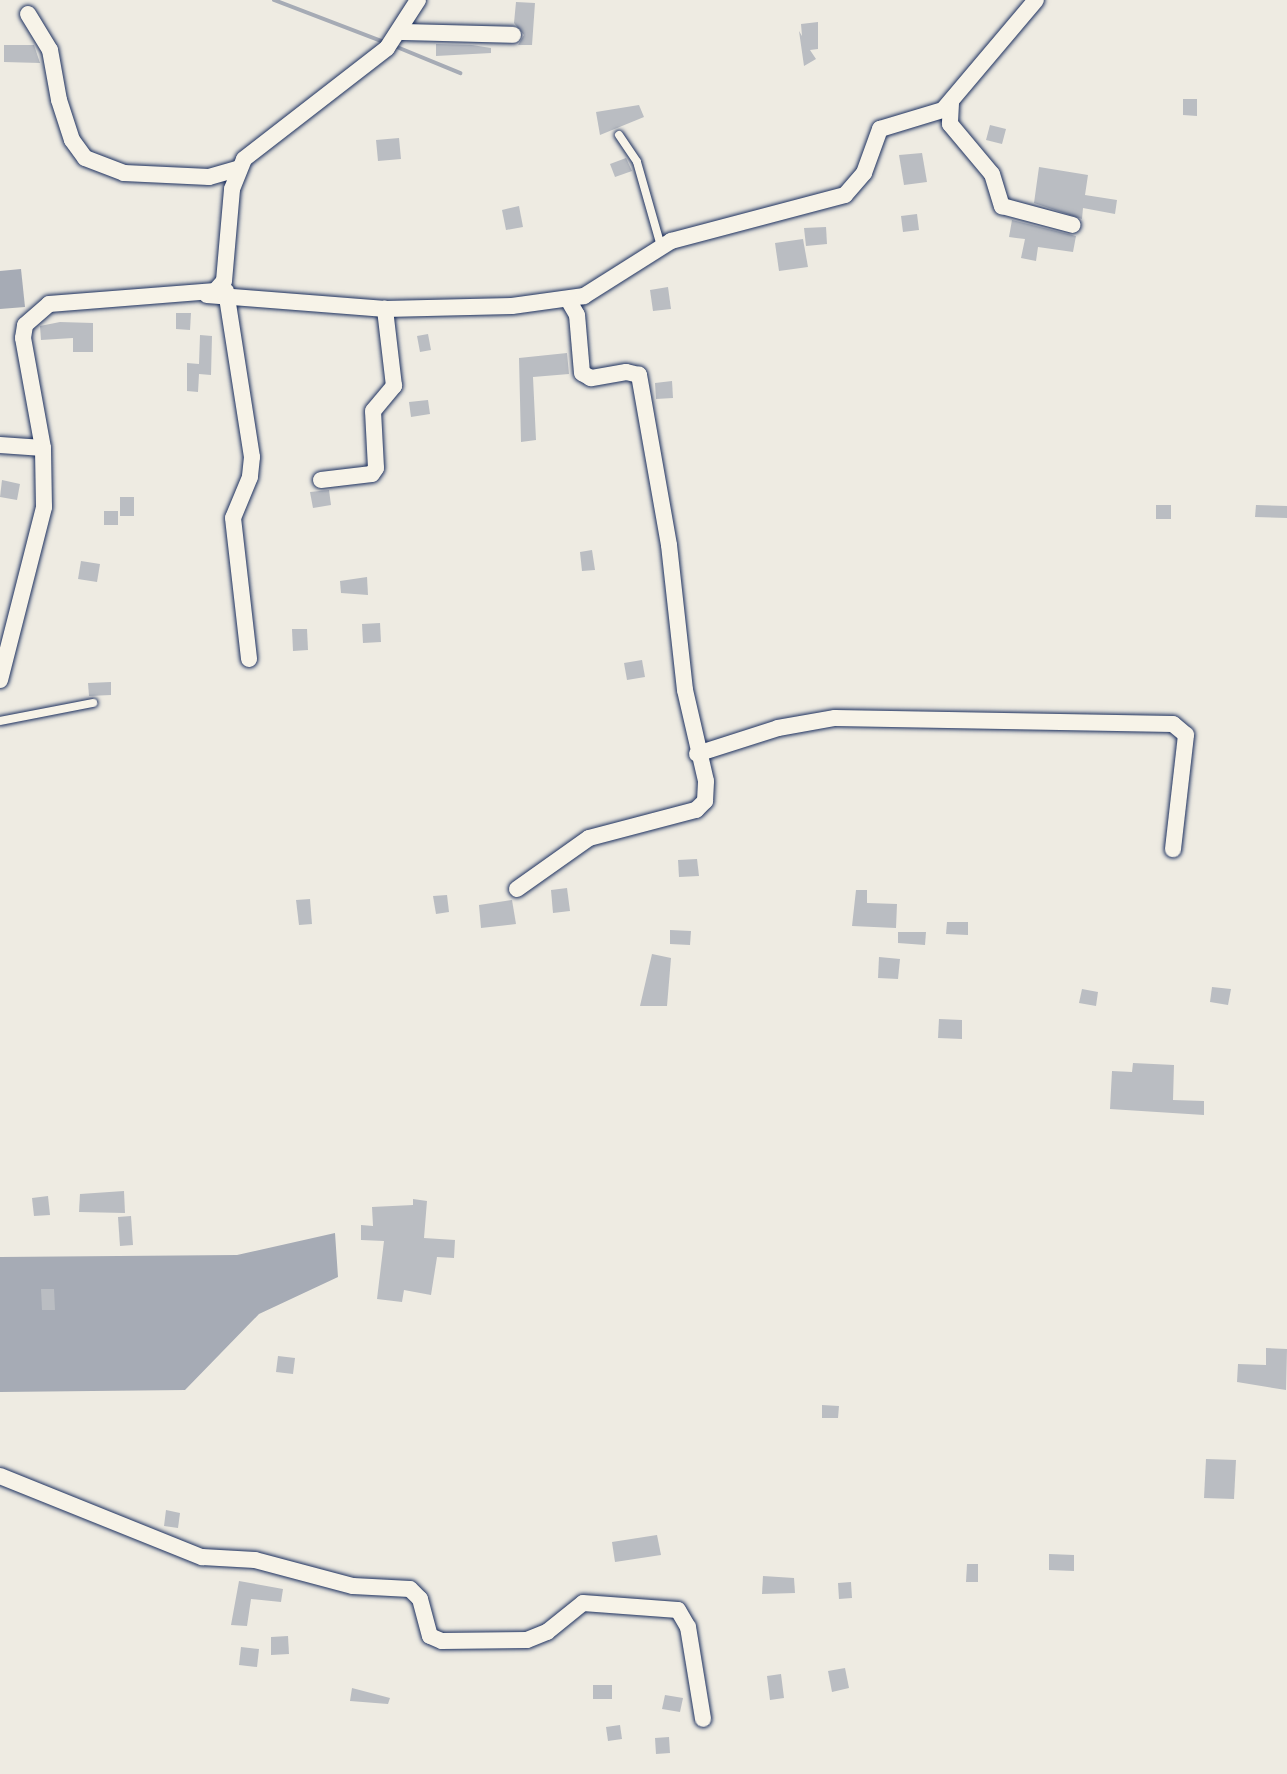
<!DOCTYPE html>
<html>
<head>
<meta charset="utf-8">
<style>
  body { margin:0 }
  #map { position:relative; width:1287px; height:1774px; overflow:hidden; background:#eeebe2; font-family:Itim,sans-serif }
  div>[style] { position:absolute }
  .water>* { inset:0; background:#a6abb5 }
  .stream>* { height:4px; margin:-2px; padding:0 2px; transform-origin:2px; border-radius:2px; background:#a6abb5 }
  .building>* { inset:0; background:#babdc2 }
  .roads { filter:drop-shadow(0 0 2px #1b2f5e) drop-shadow(0 0 2px #1b2f5e) }
  .service>* { height:8px; margin:-4px; padding:0 4px; transform-origin:4px; border-radius:4px; background:#f7f3e8 }
  .minor>* { height:16px; margin:-8px; padding:0 8px; transform-origin:8px; border-radius:8px; background:#f7f3e8 }
  span { translate:-50% -50%; white-space:nowrap; text-align:center; line-height:1.15; -webkit-text-stroke:8px #f7f3e8; paint-order:stroke }
</style>
</head>
<body>
<div id="map">
  <div class="water">
    <div style="clip-path:polygon(21px 269px,25px 307px,0 309px,0 271px)"></div>
    <div style="clip-path:polygon(335px 1233px,338px 1277px,259px 1314px,185px 1390px,0 1392px,0 1257px,237px 1255px)"></div>
  </div>
  <div class="stream">
    <div style="left:274px;top:0;width:118px;rotate:20.9deg"></div>
    <div style="left:392px;top:45px;width:74px;rotate:22.4deg"></div>
  </div>
  <div class="building">
    <div style="clip-path:polygon(516px 2px,535px 3px,532px 45px,518px 45px,524px 35px,514px 23px)"></div>
    <div style="clip-path:polygon(818px 22px,818px 49px,810px 50px,816px 59px,804px 66px,799px 31px,802px 36px,801px 24px)"></div>
    <div style="clip-path:polygon(436px 44px,472px 45px,491px 48px,491px 53px,436px 56px)"></div>
    <div style="clip-path:polygon(4px 45px,34px 45px,40px 63px,4px 62px)"></div>
    <div style="clip-path:polygon(1183px 99px,1197px 99px,1197px 116px,1183px 115px)"></div>
    <div style="clip-path:polygon(639px 105px,644px 117px,600px 135px,596px 112px)"></div>
    <div style="clip-path:polygon(990px 125px,1006px 129px,1002px 144px,986px 140px)"></div>
    <div style="clip-path:polygon(399px 138px,401px 159px,378px 161px,376px 140px)"></div>
    <div style="clip-path:polygon(922px 153px,927px 182px,904px 185px,899px 155px)"></div>
    <div style="clip-path:polygon(626px 158px,632px 171px,615px 177px,610px 164px)"></div>
    <div style="clip-path:polygon(1039px 167px,1088px 175px,1085px 195px,1117px 200px,1115px 214px,1083px 208px,1082px 219px,1034px 203px)"></div>
    <div style="clip-path:polygon(519px 206px,523px 227px,506px 230px,502px 210px)"></div>
    <div style="clip-path:polygon(917px 214px,919px 230px,903px 232px,901px 216px)"></div>
    <div style="clip-path:polygon(1012px 220px,1076px 236px,1073px 252px,1038px 247px,1036px 261px,1021px 258px,1025px 239px,1009px 237px)"></div>
    <div style="clip-path:polygon(826px 227px,827px 244px,806px 246px,804px 228px)"></div>
    <div style="clip-path:polygon(803px 239px,808px 267px,779px 271px,775px 243px)"></div>
    <div style="clip-path:polygon(668px 287px,671px 309px,653px 311px,650px 290px)"></div>
    <div style="clip-path:polygon(176px 313px,191px 313px,190px 330px,176px 329px)"></div>
    <div style="clip-path:polygon(60px 322px,93px 323px,93px 352px,73px 352px,73px 338px,41px 340px,40px 326px)"></div>
    <div style="clip-path:polygon(428px 334px,431px 350px,420px 352px,417px 336px)"></div>
    <div style="clip-path:polygon(200px 335px,212px 336px,211px 375px,199px 374px,198px 392px,187px 391px,187px 363px,199px 364px)"></div>
    <div style="clip-path:polygon(567px 353px,569px 374px,533px 377px,536px 440px,521px 442px,519px 358px)"></div>
    <div style="clip-path:polygon(672px 381px,673px 398px,656px 399px,655px 383px)"></div>
    <div style="clip-path:polygon(428px 400px,430px 414px,411px 417px,409px 402px)"></div>
    <div style="clip-path:polygon(2px 480px,20px 484px,17px 500px,0 497px)"></div>
    <div style="clip-path:polygon(329px 490px,331px 505px,313px 508px,310px 492px)"></div>
    <div style="clip-path:polygon(120px 497px,134px 497px,134px 516px,120px 516px)"></div>
    <div style="clip-path:polygon(1156px 505px,1171px 505px,1171px 519px,1156px 519px)"></div>
    <div style="clip-path:polygon(1256px 505px,1287px 506px,1287px 518px,1255px 517px)"></div>
    <div style="clip-path:polygon(104px 511px,118px 511px,118px 525px,104px 525px)"></div>
    <div style="clip-path:polygon(592px 550px,595px 570px,582px 571px,580px 552px)"></div>
    <div style="clip-path:polygon(81px 561px,100px 564px,97px 582px,78px 579px)"></div>
    <div style="clip-path:polygon(367px 577px,368px 595px,341px 593px,340px 581px)"></div>
    <div style="clip-path:polygon(380px 623px,381px 642px,363px 643px,362px 624px)"></div>
    <div style="clip-path:polygon(292px 629px,307px 629px,308px 650px,293px 651px)"></div>
    <div style="clip-path:polygon(642px 660px,645px 677px,627px 680px,624px 663px)"></div>
    <div style="clip-path:polygon(111px 682px,111px 695px,89px 696px,88px 683px)"></div>
    <div style="clip-path:polygon(697px 859px,699px 876px,679px 877px,678px 860px)"></div>
    <div style="clip-path:polygon(567px 888px,570px 911px,553px 913px,551px 890px)"></div>
    <div style="clip-path:polygon(856px 890px,867px 890px,867px 903px,897px 904px,896px 928px,852px 926px)"></div>
    <div style="clip-path:polygon(447px 895px,449px 912px,436px 914px,433px 896px)"></div>
    <div style="clip-path:polygon(310px 899px,312px 924px,299px 925px,296px 900px)"></div>
    <div style="clip-path:polygon(512px 900px,516px 924px,481px 928px,479px 905px)"></div>
    <div style="clip-path:polygon(947px 922px,968px 922px,968px 935px,946px 934px)"></div>
    <div style="clip-path:polygon(670px 930px,691px 931px,690px 945px,670px 944px)"></div>
    <div style="clip-path:polygon(898px 932px,926px 932px,925px 945px,898px 943px)"></div>
    <div style="clip-path:polygon(652px 954px,671px 958px,667px 1006px,640px 1006px)"></div>
    <div style="clip-path:polygon(879px 957px,900px 959px,898px 979px,878px 978px)"></div>
    <div style="clip-path:polygon(1212px 987px,1231px 989px,1228px 1005px,1210px 1002px)"></div>
    <div style="clip-path:polygon(1082px 989px,1098px 992px,1096px 1006px,1079px 1003px)"></div>
    <div style="clip-path:polygon(939px 1019px,962px 1020px,962px 1039px,938px 1038px)"></div>
    <div style="clip-path:polygon(1133px 1063px,1174px 1065px,1173px 1100px,1204px 1101px,1204px 1115px,1110px 1109px,1112px 1071px,1132px 1072px)"></div>
    <div style="clip-path:polygon(124px 1191px,125px 1213px,79px 1212px,80px 1194px)"></div>
    <div style="clip-path:polygon(48px 1196px,50px 1215px,34px 1216px,32px 1198px)"></div>
    <div style="clip-path:polygon(413px 1199px,427px 1201px,424px 1238px,455px 1240px,454px 1258px,437px 1257px,431px 1295px,404px 1290px,402px 1302px,377px 1299px,384px 1241px,361px 1240px,361px 1225px,373px 1226px,372px 1207px,413px 1205px)"></div>
    <div style="clip-path:polygon(131px 1216px,133px 1245px,120px 1246px,118px 1217px)"></div>
    <div style="clip-path:polygon(41px 1289px,54px 1289px,55px 1310px,42px 1310px)"></div>
    <div style="clip-path:polygon(1266px 1348px,1287px 1349px,1286px 1390px,1237px 1382px,1238px 1364px,1266px 1365px)"></div>
    <div style="clip-path:polygon(278px 1356px,295px 1358px,293px 1374px,276px 1372px)"></div>
    <div style="clip-path:polygon(822px 1405px,839px 1406px,838px 1418px,822px 1418px)"></div>
    <div style="clip-path:polygon(1206px 1459px,1236px 1460px,1234px 1499px,1204px 1498px)"></div>
    <div style="clip-path:polygon(166px 1510px,180px 1513px,178px 1528px,164px 1526px)"></div>
    <div style="clip-path:polygon(657px 1535px,661px 1555px,615px 1562px,612px 1542px)"></div>
    <div style="clip-path:polygon(1049px 1554px,1074px 1555px,1074px 1571px,1049px 1570px)"></div>
    <div style="clip-path:polygon(967px 1564px,978px 1564px,978px 1582px,966px 1582px)"></div>
    <div style="clip-path:polygon(763px 1576px,794px 1578px,795px 1593px,762px 1594px)"></div>
    <div style="clip-path:polygon(239px 1581px,283px 1589px,281px 1602px,251px 1599px,247px 1626px,231px 1625px)"></div>
    <div style="clip-path:polygon(851px 1582px,852px 1598px,839px 1599px,838px 1583px)"></div>
    <div style="clip-path:polygon(288px 1636px,289px 1654px,271px 1655px,271px 1637px)"></div>
    <div style="clip-path:polygon(241px 1647px,259px 1649px,257px 1667px,239px 1665px)"></div>
    <div style="clip-path:polygon(845px 1668px,849px 1688px,832px 1692px,828px 1671px)"></div>
    <div style="clip-path:polygon(781px 1674px,784px 1698px,770px 1700px,767px 1676px)"></div>
    <div style="clip-path:polygon(593px 1685px,612px 1685px,612px 1699px,593px 1699px)"></div>
    <div style="clip-path:polygon(352px 1688px,390px 1698px,388px 1704px,350px 1701px)"></div>
    <div style="clip-path:polygon(665px 1695px,683px 1698px,680px 1712px,662px 1709px)"></div>
    <div style="clip-path:polygon(620px 1725px,622px 1739px,608px 1741px,606px 1727px)"></div>
    <div style="clip-path:polygon(669px 1737px,670px 1753px,656px 1754px,655px 1738px)"></div>
  </div>
  <div class="roads">
    <div class="service">
      <div style="left:619px;top:135px;width:32px;rotate:56deg"></div>
      <div style="left:637px;top:162px;width:87px;rotate:74.1deg"></div>
      <div style="left:0;top:721px;width:95px;rotate:-11deg"></div>
    </div>
    <div class="minor">
      <div style="left:28px;top:14px;width:42px;rotate:58.6deg"></div>
      <div style="left:50px;top:50px;width:51px;rotate:79.8deg"></div>
      <div style="left:59px;top:100px;width:42px;rotate:72deg"></div>
      <div style="left:72px;top:140px;width:22px;rotate:54deg"></div>
      <div style="left:85px;top:158px;width:42px;rotate:21deg"></div>
      <div style="left:124px;top:173px;width:85px;rotate:2.7deg"></div>
      <div style="left:209px;top:177px;width:29px;rotate:-16deg"></div>
      <div style="left:402px;top:32px;width:111px;rotate:1.5deg"></div>
      <div style="left:951px;top:103px;width:21px;rotate:93deg"></div>
      <div style="left:950px;top:124px;width:65px;rotate:50deg"></div>
      <div style="left:992px;top:174px;width:34px;rotate:73deg"></div>
      <div style="left:1002px;top:206px;width:73px;rotate:15deg"></div>
      <div style="left:226px;top:291px;width:168px;rotate:81.1deg"></div>
      <div style="left:252px;top:457px;width:20px;rotate:96deg"></div>
      <div style="left:250px;top:477px;width:44px;rotate:112.5deg"></div>
      <div style="left:233px;top:518px;width:142px;rotate:83.5deg"></div>
      <div style="left:207px;top:295px;width:179px;rotate:4.5deg"></div>
      <div style="left:385px;top:309px;width:127px;rotate:-1.4deg"></div>
      <div style="left:512px;top:306px;width:73px;rotate:-7.9deg"></div>
      <div style="left:584px;top:296px;width:103px;rotate:-32.3deg"></div>
      <div style="left:671px;top:241px;width:180px;rotate:-14.8deg"></div>
      <div style="left:845px;top:195px;width:29px;rotate:-49deg"></div>
      <div style="left:864px;top:173px;width:47px;rotate:-70deg"></div>
      <div style="left:880px;top:129px;width:66px;rotate:-16.8deg"></div>
      <div style="left:943px;top:110px;width:144px;rotate:-49.8deg"></div>
      <div style="left:0;top:445px;width:43px;rotate:4deg"></div>
      <div style="left:321px;top:480px;width:51px;rotate:-6.7deg"></div>
      <div style="left:372px;top:474px;width:7px;rotate:-56deg"></div>
      <div style="left:376px;top:468px;width:57px;rotate:-93deg"></div>
      <div style="left:373px;top:411px;width:33px;rotate:-50deg"></div>
      <div style="left:394px;top:386px;width:78px;rotate:-96.7deg"></div>
      <div style="left:0;top:680px;width:179px;rotate:-75.7deg"></div>
      <div style="left:44px;top:507px;width:59px;rotate:-91deg"></div>
      <div style="left:43px;top:448px;width:112px;rotate:-100.3deg"></div>
      <div style="left:23px;top:338px;width:13px;rotate:-81deg"></div>
      <div style="left:25px;top:325px;width:32px;rotate:-41deg"></div>
      <div style="left:49px;top:304px;width:167px;rotate:-4.5deg"></div>
      <div style="left:215px;top:291px;width:13px;rotate:-48deg"></div>
      <div style="left:224px;top:281px;width:92px;rotate:-85deg"></div>
      <div style="left:232px;top:189px;width:32px;rotate:-68deg"></div>
      <div style="left:244px;top:159px;width:181px;rotate:-37.8deg"></div>
      <div style="left:387px;top:48px;width:57px;rotate:-57.1deg"></div>
      <div style="left:697px;top:754px;width:85px;rotate:-17.8deg"></div>
      <div style="left:778px;top:728px;width:58px;rotate:-10deg"></div>
      <div style="left:835px;top:718px;width:338px;rotate:1deg"></div>
      <div style="left:1173px;top:724px;width:17px;rotate:40deg"></div>
      <div style="left:1186px;top:735px;width:115px;rotate:96.5deg"></div>
      <div style="left:517px;top:889px;width:88px;rotate:-35.3deg"></div>
      <div style="left:589px;top:838px;width:111px;rotate:-14.7deg"></div>
      <div style="left:696px;top:810px;width:13px;rotate:-45deg"></div>
      <div style="left:705px;top:801px;width:20px;rotate:-87deg"></div>
      <div style="left:706px;top:781px;width:93px;rotate:-103deg"></div>
      <div style="left:685px;top:690px;width:146px;rotate:-96.3deg"></div>
      <div style="left:669px;top:545px;width:173px;rotate:-100deg"></div>
      <div style="left:639px;top:375px;width:13px;rotate:-167deg"></div>
      <div style="left:626px;top:372px;width:36px;rotate:170deg"></div>
      <div style="left:591px;top:378px;width:10px;rotate:-151deg"></div>
      <div style="left:582px;top:373px;width:58px;rotate:-94.9deg"></div>
      <div style="left:577px;top:315px;width:16px;rotate:-120deg"></div>
      <div style="left:0;top:1476px;width:218px;rotate:21.9deg"></div>
      <div style="left:202px;top:1557px;width:53px;rotate:3.2deg"></div>
      <div style="left:255px;top:1560px;width:101px;rotate:14.9deg"></div>
      <div style="left:353px;top:1586px;width:57px;rotate:3deg"></div>
      <div style="left:410px;top:1589px;width:14px;rotate:45deg"></div>
      <div style="left:420px;top:1599px;width:38px;rotate:75deg"></div>
      <div style="left:430px;top:1636px;width:13px;rotate:23deg"></div>
      <div style="left:442px;top:1641px;width:85px;rotate:-0.7deg"></div>
      <div style="left:527px;top:1640px;width:22px;rotate:-22deg"></div>
      <div style="left:547px;top:1632px;width:46px;rotate:-38.9deg"></div>
      <div style="left:583px;top:1603px;width:95px;rotate:4.2deg"></div>
      <div style="left:678px;top:1610px;width:20px;rotate:60deg"></div>
      <div style="left:688px;top:1627px;width:93px;rotate:80.7deg"></div>
    </div>
  </div>
</div>
</body>
</html>
